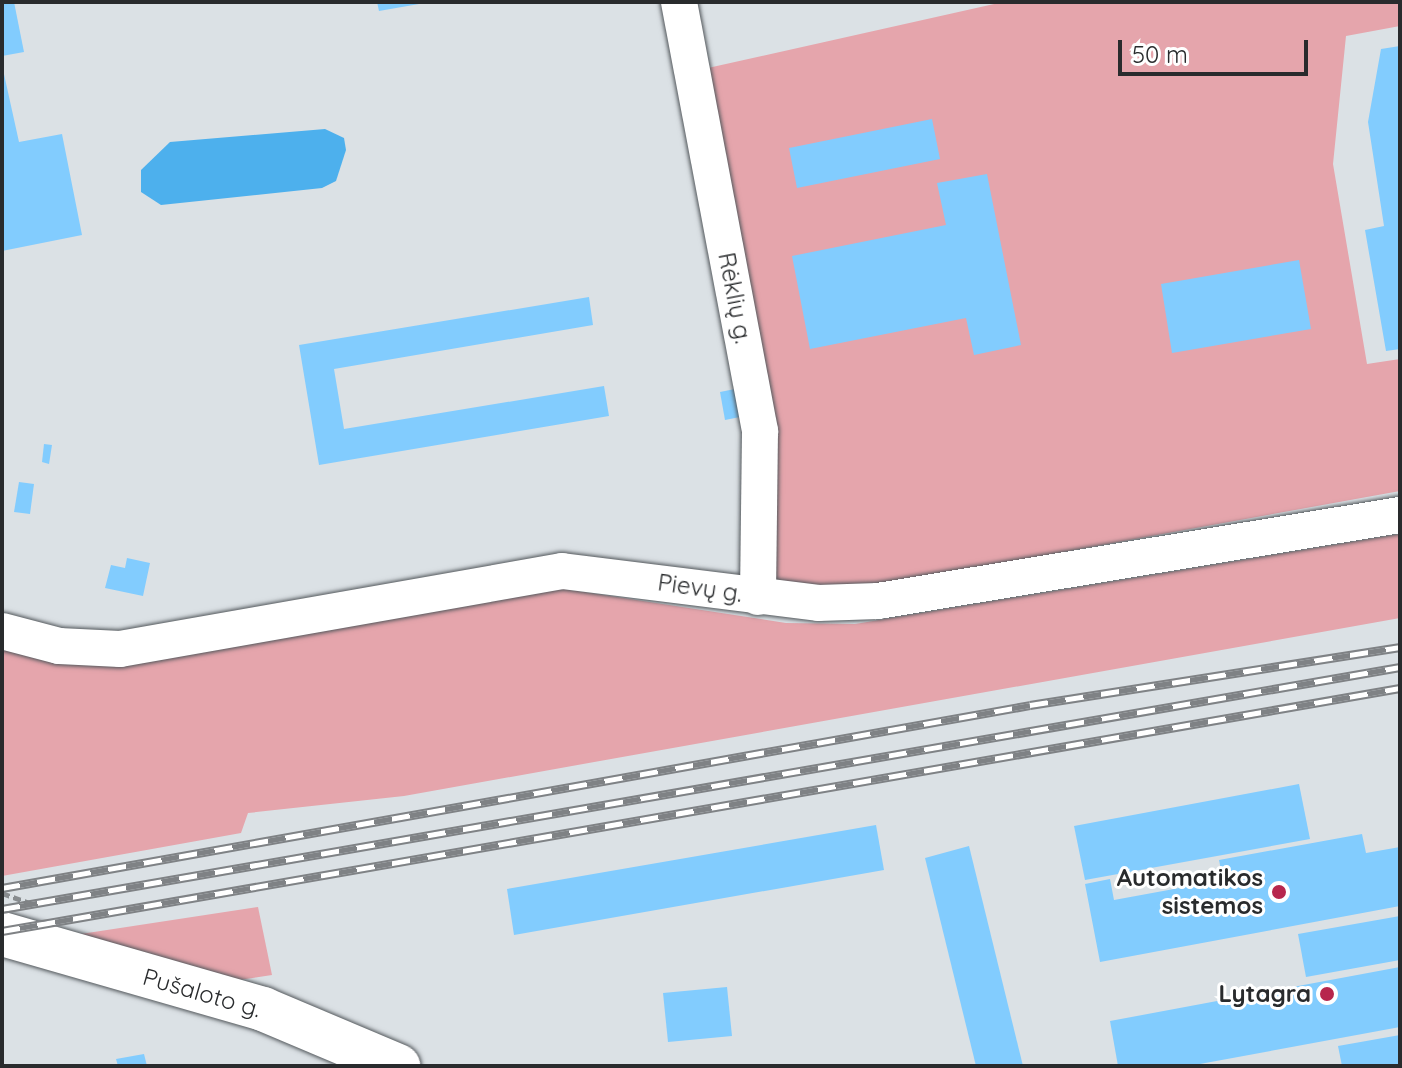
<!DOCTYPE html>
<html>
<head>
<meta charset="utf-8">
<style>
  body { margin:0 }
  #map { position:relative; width:1402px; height:1068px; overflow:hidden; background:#dbe1e5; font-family:Quicksand,sans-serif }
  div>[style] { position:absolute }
  .green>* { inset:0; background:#e5a5ac }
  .water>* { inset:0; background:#4db0ed }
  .building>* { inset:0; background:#82ccfe }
  .path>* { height:5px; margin-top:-2.5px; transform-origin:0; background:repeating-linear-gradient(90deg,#888c8f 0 8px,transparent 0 12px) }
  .roads { filter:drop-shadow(0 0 2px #53585c) drop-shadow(0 0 2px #53585c) }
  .minor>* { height:36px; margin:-18px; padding:0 18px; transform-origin:18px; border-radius:18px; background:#fff }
  .major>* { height:44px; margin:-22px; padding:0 22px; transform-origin:22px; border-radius:22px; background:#fff }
  .rail>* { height:9px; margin-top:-4.5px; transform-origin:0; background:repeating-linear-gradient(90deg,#fff 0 18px,#7f8285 0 36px); box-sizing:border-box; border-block:2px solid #7f8285 }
  .dots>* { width:22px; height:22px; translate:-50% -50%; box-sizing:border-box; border:4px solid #fff; border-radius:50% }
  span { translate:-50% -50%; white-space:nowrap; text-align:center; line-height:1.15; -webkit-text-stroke:6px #fff; paint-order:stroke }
  .street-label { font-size:24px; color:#292b2d }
  .poi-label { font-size:24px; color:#292b2d; font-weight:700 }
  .right { translate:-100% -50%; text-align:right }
  .frame { position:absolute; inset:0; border:4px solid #292b2d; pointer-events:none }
  .scale { position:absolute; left:1118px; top:40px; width:190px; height:36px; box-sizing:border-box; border:4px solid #292b2d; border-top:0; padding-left:10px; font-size:24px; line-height:28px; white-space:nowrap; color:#292b2d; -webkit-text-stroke:6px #fff; paint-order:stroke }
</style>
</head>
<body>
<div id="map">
  <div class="green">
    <div style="clip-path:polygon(1003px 2px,1400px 2px,1400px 26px,1346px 36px,1333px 164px,1367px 364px,1400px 359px,1400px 491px,875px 586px,815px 588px,748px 577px,745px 416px,681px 74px)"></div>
    <div style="clip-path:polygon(1400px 534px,1400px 618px,404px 796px,248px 813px,241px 833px,2px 876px,2px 649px,558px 588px,786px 623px,855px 624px)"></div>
    <div style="clip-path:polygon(258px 907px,272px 975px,225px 982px,48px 939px)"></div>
  </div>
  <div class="water">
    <div style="clip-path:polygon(325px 129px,344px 138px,346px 150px,336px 181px,322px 188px,161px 205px,141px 192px,141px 170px,170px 142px)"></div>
  </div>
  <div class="building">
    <div style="clip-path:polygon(2px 2px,14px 2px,24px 52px,2px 56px)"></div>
    <div style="clip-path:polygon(377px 2px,419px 2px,419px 4px,379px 11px)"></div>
    <div style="clip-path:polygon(1400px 46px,1400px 349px,1386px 351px,1365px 230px,1384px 226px,1368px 122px,1381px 49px)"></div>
    <div style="clip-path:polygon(2px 65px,19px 142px,62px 134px,82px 235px,2px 251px)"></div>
    <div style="clip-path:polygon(932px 119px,940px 159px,797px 188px,789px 148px)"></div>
    <div style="clip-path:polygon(987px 174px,1021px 345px,974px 355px,966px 318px,810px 349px,792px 256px,946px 225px,937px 183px)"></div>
    <div style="clip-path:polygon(1299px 260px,1311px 329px,1172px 353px,1161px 284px)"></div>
    <div style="clip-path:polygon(589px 297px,593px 325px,334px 369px,344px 429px,604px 386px,609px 416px,319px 465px,299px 345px)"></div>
    <div style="clip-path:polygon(740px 388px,745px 416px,725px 420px,720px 392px)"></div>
    <div style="clip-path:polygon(44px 444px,52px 445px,49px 464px,42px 462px)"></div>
    <div style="clip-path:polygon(19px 482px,34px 484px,30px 514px,14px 512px)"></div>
    <div style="clip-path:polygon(127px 558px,150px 563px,143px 596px,105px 588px,111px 565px,125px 568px)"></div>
    <div style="clip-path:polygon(1299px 784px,1310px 839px,1085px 880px,1074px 826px)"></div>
    <div style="clip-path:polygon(876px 825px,884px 870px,514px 935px,507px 889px)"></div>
    <div style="clip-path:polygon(1362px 834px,1366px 853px,1400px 847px,1400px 906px,1100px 962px,1085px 884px,1110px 879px,1114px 900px,1223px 880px,1219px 860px)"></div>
    <div style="clip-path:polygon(969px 846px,1023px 1066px,976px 1066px,925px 858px)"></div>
    <div style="clip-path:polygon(1400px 916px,1400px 960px,1306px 977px,1298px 934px)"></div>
    <div style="clip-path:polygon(1400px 967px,1400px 1027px,1189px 1066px,1118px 1066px,1110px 1021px)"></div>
    <div style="clip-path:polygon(727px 987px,732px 1036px,668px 1042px,663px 993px)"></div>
    <div style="clip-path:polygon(1400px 1035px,1400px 1066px,1342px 1066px,1338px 1046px)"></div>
    <div style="clip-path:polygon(144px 1054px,147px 1066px,118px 1066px,116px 1059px)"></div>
  </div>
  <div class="path">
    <div style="left:2px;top:893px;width:35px;rotate:20deg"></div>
  </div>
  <div class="roads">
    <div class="minor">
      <div style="left:679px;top:2px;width:437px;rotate:79.3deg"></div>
      <div style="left:760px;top:431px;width:166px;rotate:90.7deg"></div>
      <div style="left:2px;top:631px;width:59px;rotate:14.7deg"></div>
      <div style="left:59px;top:646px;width:61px;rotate:2.8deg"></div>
      <div style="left:120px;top:649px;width:449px;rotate:-10deg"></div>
      <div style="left:562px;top:571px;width:258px;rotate:7.1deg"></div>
      <div style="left:818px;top:603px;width:60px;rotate:-1.9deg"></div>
      <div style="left:878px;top:601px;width:529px;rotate:-9.36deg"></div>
    </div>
    <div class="major">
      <div style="left:2px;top:934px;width:272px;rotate:16deg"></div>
      <div style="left:263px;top:1009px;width:147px;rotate:22.9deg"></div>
    </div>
  </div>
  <div class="rail">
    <div style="left:2px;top:888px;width:1044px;rotate:-10.09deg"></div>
    <div style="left:1030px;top:705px;width:375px;rotate:-8.9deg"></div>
    <div style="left:2px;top:909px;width:1419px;rotate:-9.82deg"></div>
    <div style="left:2px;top:931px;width:1419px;rotate:-9.86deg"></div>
  </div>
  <div class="dots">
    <div style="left:1279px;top:892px;background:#b7264d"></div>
    <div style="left:1327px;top:994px;background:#b7264d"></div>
  </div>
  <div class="street-label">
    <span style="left:735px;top:298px;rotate:79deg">Rėklių g.</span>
    <span style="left:700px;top:588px;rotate:8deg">Pievų g.</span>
    <span style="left:202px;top:993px;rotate:16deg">Pušaloto g.</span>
  </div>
  <div class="poi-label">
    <span class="right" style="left:1263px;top:892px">Automatikos<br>sistemos</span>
    <span class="right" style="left:1311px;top:994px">Lytagra</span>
  </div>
  <div class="frame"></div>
  <div class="scale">50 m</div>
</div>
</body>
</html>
